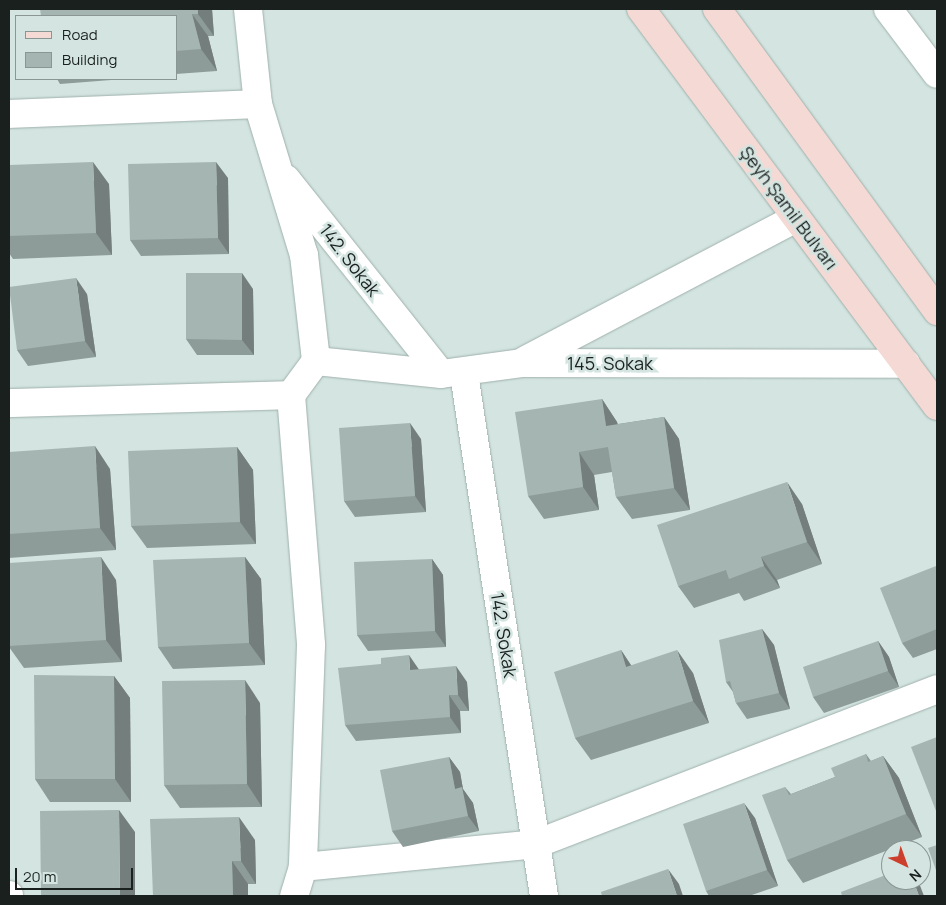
<!DOCTYPE html>
<html>
<head>
<meta charset="utf-8">
<style>
  body { margin:0 }
  #map { position:relative; width:946px; height:905px; overflow:hidden; background:#d4e5e1; font-family:Manrope,sans-serif }
  div>[style] { position:absolute }
  .roads { filter:drop-shadow(0 0 1px #9fb0ac) drop-shadow(0 0 1px #9fb0ac) }
  .street>* { height:28px; margin:-14px; padding:0 14px; transform-origin:14px; border-radius:14px; background:#fff }
  .secondary>* { height:28px; margin:-14px; padding:0 14px; transform-origin:14px; border-radius:14px; background:#f4d9d4 }
  .wall>* { inset:0; background:#8e9c99 }
  .shaded-wall>* { inset:0; background:#747f7d }
  .building>* { inset:0; background:#a5b5b2 }
  span { translate:-50% -50%; white-space:nowrap; text-align:center; line-height:1.15; -webkit-text-stroke:5px #d4e5e1; paint-order:stroke }
  .street-label { font-size:18px; color:#19201e }
  .frame { position:absolute; inset:0; border:10px solid #19201e; pointer-events:none }
  .legend { position:absolute; left:15px; top:15px; width:162px; height:65px; box-sizing:border-box; background:#d4e5e1; border:1px solid #899693; margin:0; padding:6px 9px; list-style:none; font-size:15px; color:#19201e }
  .legend li { display:flex; align-items:center; gap:10px; height:25px }
  .legend b { width:25px; border:1px solid #899693 }
  .north { position:absolute; left:881px; top:840px; width:50px; height:50px; box-sizing:border-box; background:#d4e5e1; border:1px solid #899693; border-radius:50%; rotate:138deg; font-size:14px; font-weight:700; line-height:20px; text-align:center; color:#19201e }
  .north::after { content:''; display:block; margin:auto; width:18px; height:22px; background:#cb3f2c; clip-path:polygon(50% 0,100% 100%,50% 72%,0 100%) }
  .scale { position:absolute; left:15px; top:868px; width:118px; height:22px; box-sizing:border-box; border:2px solid #19201e; border-top:0; padding-left:6px; font-size:15px; line-height:18px; white-space:nowrap; color:#19201e; -webkit-text-stroke:4px #d4e5e1; paint-order:stroke }
</style>
</head>
<body>
<div id="map">
  <div class="roads">
    <div class="street">
      <div style="left:248px;top:9px;width:96px;rotate:84deg"></div>
      <div style="left:258px;top:104px;width:158px;rotate:73.1deg"></div>
      <div style="left:304px;top:255px;width:107px;rotate:83.5deg"></div>
      <div style="left:316px;top:361px;width:42px;rotate:126.3deg"></div>
      <div style="left:291px;top:395px;width:251px;rotate:85.4deg"></div>
      <div style="left:311px;top:645px;width:222px;rotate:92.1deg"></div>
      <div style="left:303px;top:867px;width:30px;rotate:107deg"></div>
      <div style="left:888px;top:9px;width:81px;rotate:53deg"></div>
      <div style="left:9px;top:114px;width:249px;rotate:-2.3deg"></div>
      <div style="left:286px;top:179px;width:249px;rotate:51.5deg"></div>
      <div style="left:526px;top:360px;width:305px;rotate:-27.7deg"></div>
      <div style="left:316px;top:361px;width:126px;rotate:5.9deg"></div>
      <div style="left:441px;top:374px;width:81px;rotate:-7.8deg"></div>
      <div style="left:521px;top:363px;width:385px;rotate:0.1deg"></div>
      <div style="left:464px;top:374px;width:528px;rotate:81.29deg"></div>
      <div style="left:9px;top:403px;width:282px;rotate:-1.6deg"></div>
      <div style="left:303px;top:867px;width:234px;rotate:-5.6deg"></div>
      <div style="left:536px;top:844px;width:430px;rotate:-21.1deg"></div>
      <div style="left:9px;top:895px;width:1px;rotate:90deg"></div>
    </div>
    <div class="secondary">
      <div style="left:641px;top:9px;width:495px;rotate:53.3deg"></div>
      <div style="left:717px;top:9px;width:374px;rotate:53.9deg"></div>
    </div>
  </div>
  <div class="wall">
    <div style="clip-path:polygon(212px 9px,214px 36px,208px 36px,217px 71px,176px 74px,176px 16px)"></div>
    <div style="clip-path:polygon(57px 79px,124px 79px,60px 84px)"></div>
    <div style="clip-path:polygon(9px 165px,109px 184px,112px 255px,13px 259px,9px 253px)"></div>
    <div style="clip-path:polygon(228px 178px,229px 254px,141px 256px,130px 240px)"></div>
    <div style="clip-path:polygon(253px 289px,254px 355px,197px 355px,186px 339px)"></div>
    <div style="clip-path:polygon(87px 294px,96px 357px,28px 366px,17px 350px)"></div>
    <div style="clip-path:polygon(602px 399px,617px 422px,618px 424px,664px 417px,679px 439px,690px 510px,632px 519px,616px 497px,612px 472px,594px 475px,599px 510px,544px 519px,528px 496px)"></div>
    <div style="clip-path:polygon(421px 439px,426px 512px,355px 517px,344px 501px)"></div>
    <div style="clip-path:polygon(237px 447px,253px 470px,256px 544px,147px 548px,131px 526px)"></div>
    <div style="clip-path:polygon(9px 452px,110px 469px,116px 550px,9px 558px)"></div>
    <div style="clip-path:polygon(802px 504px,822px 564px,777px 580px,780px 588px,744px 601px,739px 593px,694px 608px,678px 586px)"></div>
    <div style="clip-path:polygon(245px 557px,261px 579px,265px 665px,173px 669px,158px 647px)"></div>
    <div style="clip-path:polygon(432px 559px,443px 575px,446px 647px,368px 651px,357px 635px)"></div>
    <div style="clip-path:polygon(9px 563px,116px 580px,122px 662px,24px 668px,9px 647px)"></div>
    <div style="clip-path:polygon(937px 568px,937px 649px,913px 658px,902px 643px)"></div>
    <div style="clip-path:polygon(762px 629px,774px 645px,790px 709px,747px 719px,736px 703px,733px 692px,726px 682px)"></div>
    <div style="clip-path:polygon(878px 641px,889px 657px,899px 687px,824px 713px,813px 697px)"></div>
    <div style="clip-path:polygon(621px 650px,631px 665px,693px 673px,709px 723px,591px 760px,575px 738px)"></div>
    <div style="clip-path:polygon(418px 669px,467px 682px,469px 711px,460px 711px,461px 733px,356px 741px,345px 725px)"></div>
    <div style="clip-path:polygon(114px 676px,130px 698px,131px 802px,50px 802px,35px 779px)"></div>
    <div style="clip-path:polygon(260px 703px,262px 807px,180px 808px,164px 785px)"></div>
    <div style="clip-path:polygon(866px 754px,871px 761px,883px 756px,899px 778px,922px 837px,803px 883px,787px 860px,785px 787px,791px 794px,835px 777px)"></div>
    <div style="clip-path:polygon(449px 757px,460px 772px,463px 789px,473px 803px,479px 831px,403px 847px,392px 831px)"></div>
    <div style="clip-path:polygon(755px 818px,778px 886px,749px 896px,709px 896px,706px 891px)"></div>
    <div style="clip-path:polygon(255px 840px,256px 884px,248px 884px,248px 896px,153px 896px)"></div>
  </div>
  <div class="shaded-wall">
    <div style="clip-path:polygon(198px 9px,212px 9px,214px 36px,198px 14px)"></div>
    <div style="clip-path:polygon(192px 14px,208px 36px,217px 71px,201px 49px)"></div>
    <div style="clip-path:polygon(93px 162px,109px 184px,112px 255px,96px 233px)"></div>
    <div style="clip-path:polygon(216px 162px,228px 178px,229px 254px,218px 238px)"></div>
    <div style="clip-path:polygon(242px 273px,253px 289px,254px 355px,242px 340px)"></div>
    <div style="clip-path:polygon(76px 278px,87px 294px,96px 357px,85px 341px)"></div>
    <div style="clip-path:polygon(602px 399px,617px 422px,621px 448px,606px 426px)"></div>
    <div style="clip-path:polygon(664px 417px,679px 439px,690px 510px,674px 488px)"></div>
    <div style="clip-path:polygon(410px 423px,421px 439px,426px 512px,415px 496px)"></div>
    <div style="clip-path:polygon(95px 446px,110px 469px,116px 550px,100px 528px)"></div>
    <div style="clip-path:polygon(237px 447px,253px 470px,256px 544px,240px 522px)"></div>
    <div style="clip-path:polygon(579px 452px,594px 475px,599px 510px,583px 487px)"></div>
    <div style="clip-path:polygon(787px 482px,802px 504px,822px 564px,807px 542px)"></div>
    <div style="clip-path:polygon(101px 557px,116px 580px,122px 662px,106px 640px)"></div>
    <div style="clip-path:polygon(245px 557px,261px 579px,265px 665px,249px 643px)"></div>
    <div style="clip-path:polygon(761px 557px,777px 580px,780px 588px,764px 566px)"></div>
    <div style="clip-path:polygon(432px 559px,443px 575px,446px 647px,435px 631px)"></div>
    <div style="clip-path:polygon(762px 629px,774px 645px,790px 709px,779px 693px)"></div>
    <div style="clip-path:polygon(878px 641px,889px 657px,899px 687px,888px 671px)"></div>
    <div style="clip-path:polygon(621px 650px,636px 673px,626px 667px)"></div>
    <div style="clip-path:polygon(677px 650px,693px 673px,709px 723px,693px 701px)"></div>
    <div style="clip-path:polygon(409px 655px,420px 671px,410px 670px)"></div>
    <div style="clip-path:polygon(456px 666px,467px 682px,469px 711px,458px 695px)"></div>
    <div style="clip-path:polygon(114px 676px,130px 698px,131px 802px,115px 779px)"></div>
    <div style="clip-path:polygon(245px 680px,260px 703px,262px 807px,247px 784px)"></div>
    <div style="clip-path:polygon(449px 695px,460px 711px,461px 733px,450px 717px)"></div>
    <div style="clip-path:polygon(883px 756px,899px 778px,922px 837px,906px 814px)"></div>
    <div style="clip-path:polygon(449px 757px,460px 772px,463px 789px,473px 803px,479px 831px,468px 816px,455px 789px)"></div>
    <div style="clip-path:polygon(744px 803px,755px 818px,778px 886px,767px 870px)"></div>
    <div style="clip-path:polygon(119px 810px,135px 832px,135px 896px,120px 896px)"></div>
    <div style="clip-path:polygon(239px 817px,255px 840px,256px 884px,241px 861px)"></div>
    <div style="clip-path:polygon(232px 861px,248px 884px,248px 896px,234px 896px,233px 895px)"></div>
    <div style="clip-path:polygon(668px 869px,679px 884px,683px 896px,677px 896px)"></div>
    <div style="clip-path:polygon(913px 880px,917px 880px,919px 883px,924px 896px,919px 896px)"></div>
  </div>
  <div class="building">
    <div style="clip-path:polygon(40px 9px,198px 9px,198px 14px,192px 14px,201px 49px,176px 51px,176px 16px,41px 16px)"></div>
    <div style="clip-path:polygon(93px 162px,96px 233px,9px 236px,9px 165px)"></div>
    <div style="clip-path:polygon(216px 162px,218px 238px,130px 240px,128px 164px)"></div>
    <div style="clip-path:polygon(186px 273px,242px 273px,242px 340px,186px 339px)"></div>
    <div style="clip-path:polygon(76px 278px,85px 341px,17px 350px,9px 287px)"></div>
    <div style="clip-path:polygon(602px 399px,606px 426px,664px 417px,674px 488px,616px 497px,608px 447px,579px 452px,583px 487px,528px 496px,515px 412px)"></div>
    <div style="clip-path:polygon(410px 423px,415px 496px,344px 501px,339px 428px)"></div>
    <div style="clip-path:polygon(95px 446px,100px 528px,9px 534px,9px 452px)"></div>
    <div style="clip-path:polygon(237px 447px,240px 522px,131px 526px,128px 451px)"></div>
    <div style="clip-path:polygon(787px 482px,807px 542px,761px 557px,764px 566px,729px 579px,726px 570px,678px 586px,657px 525px)"></div>
    <div style="clip-path:polygon(101px 557px,106px 640px,9px 646px,9px 563px)"></div>
    <div style="clip-path:polygon(245px 557px,249px 643px,158px 647px,153px 560px)"></div>
    <div style="clip-path:polygon(432px 559px,435px 631px,357px 635px,354px 562px)"></div>
    <div style="clip-path:polygon(936px 566px,937px 570px,937px 629px,902px 643px,880px 588px)"></div>
    <div style="clip-path:polygon(762px 629px,779px 693px,736px 703px,730px 681px,726px 682px,719px 640px)"></div>
    <div style="clip-path:polygon(878px 641px,888px 671px,813px 697px,803px 667px)"></div>
    <div style="clip-path:polygon(621px 650px,626px 667px,677px 650px,693px 701px,575px 738px,554px 672px)"></div>
    <div style="clip-path:polygon(409px 655px,410px 670px,456px 666px,458px 695px,449px 695px,450px 717px,345px 725px,338px 668px,381px 664px,381px 658px)"></div>
    <div style="clip-path:polygon(34px 675px,114px 676px,115px 779px,35px 779px)"></div>
    <div style="clip-path:polygon(245px 680px,247px 784px,164px 785px,162px 681px)"></div>
    <div style="clip-path:polygon(937px 737px,937px 810px,936px 811px,911px 747px)"></div>
    <div style="clip-path:polygon(866px 754px,868px 762px,883px 756px,906px 814px,787px 860px,762px 795px,785px 787px,789px 795px,835px 777px,831px 768px)"></div>
    <div style="clip-path:polygon(449px 757px,455px 789px,462px 787px,468px 816px,392px 831px,380px 770px)"></div>
    <div style="clip-path:polygon(744px 803px,767px 870px,706px 891px,683px 824px)"></div>
    <div style="clip-path:polygon(119px 810px,120px 896px,41px 896px,40px 811px)"></div>
    <div style="clip-path:polygon(239px 817px,241px 861px,232px 861px,233px 895px,226px 896px,153px 896px,150px 819px)"></div>
    <div style="clip-path:polygon(937px 845px,937px 873px,928px 848px)"></div>
    <div style="clip-path:polygon(668px 869px,677px 896px,602px 896px,601px 892px)"></div>
    <div style="clip-path:polygon(891px 873px,891px 880px,913px 880px,919px 896px,842px 896px,841px 892px)"></div>
  </div>
  <div class="street-label">
    <span style="left:789px;top:208px;rotate:53deg">Şeyh Şamil Bulvarı</span>
    <span style="left:350px;top:260px;rotate:52deg">142. Sokak</span>
    <span style="left:610px;top:363px">145. Sokak</span>
    <span style="left:504px;top:635px;rotate:81deg">142. Sokak</span>
  </div>
  <div class="frame"></div>
  <ul class="legend">
  <li><b style="height:6px;background:#f4d9d4"></b>Road</li>
  <li><b style="height:14px;background:#a5b5b2"></b>Building</li>
  </ul>
  <div class="north">N</div>
  <div class="scale">20 m</div>
</div>
</body>
</html>
